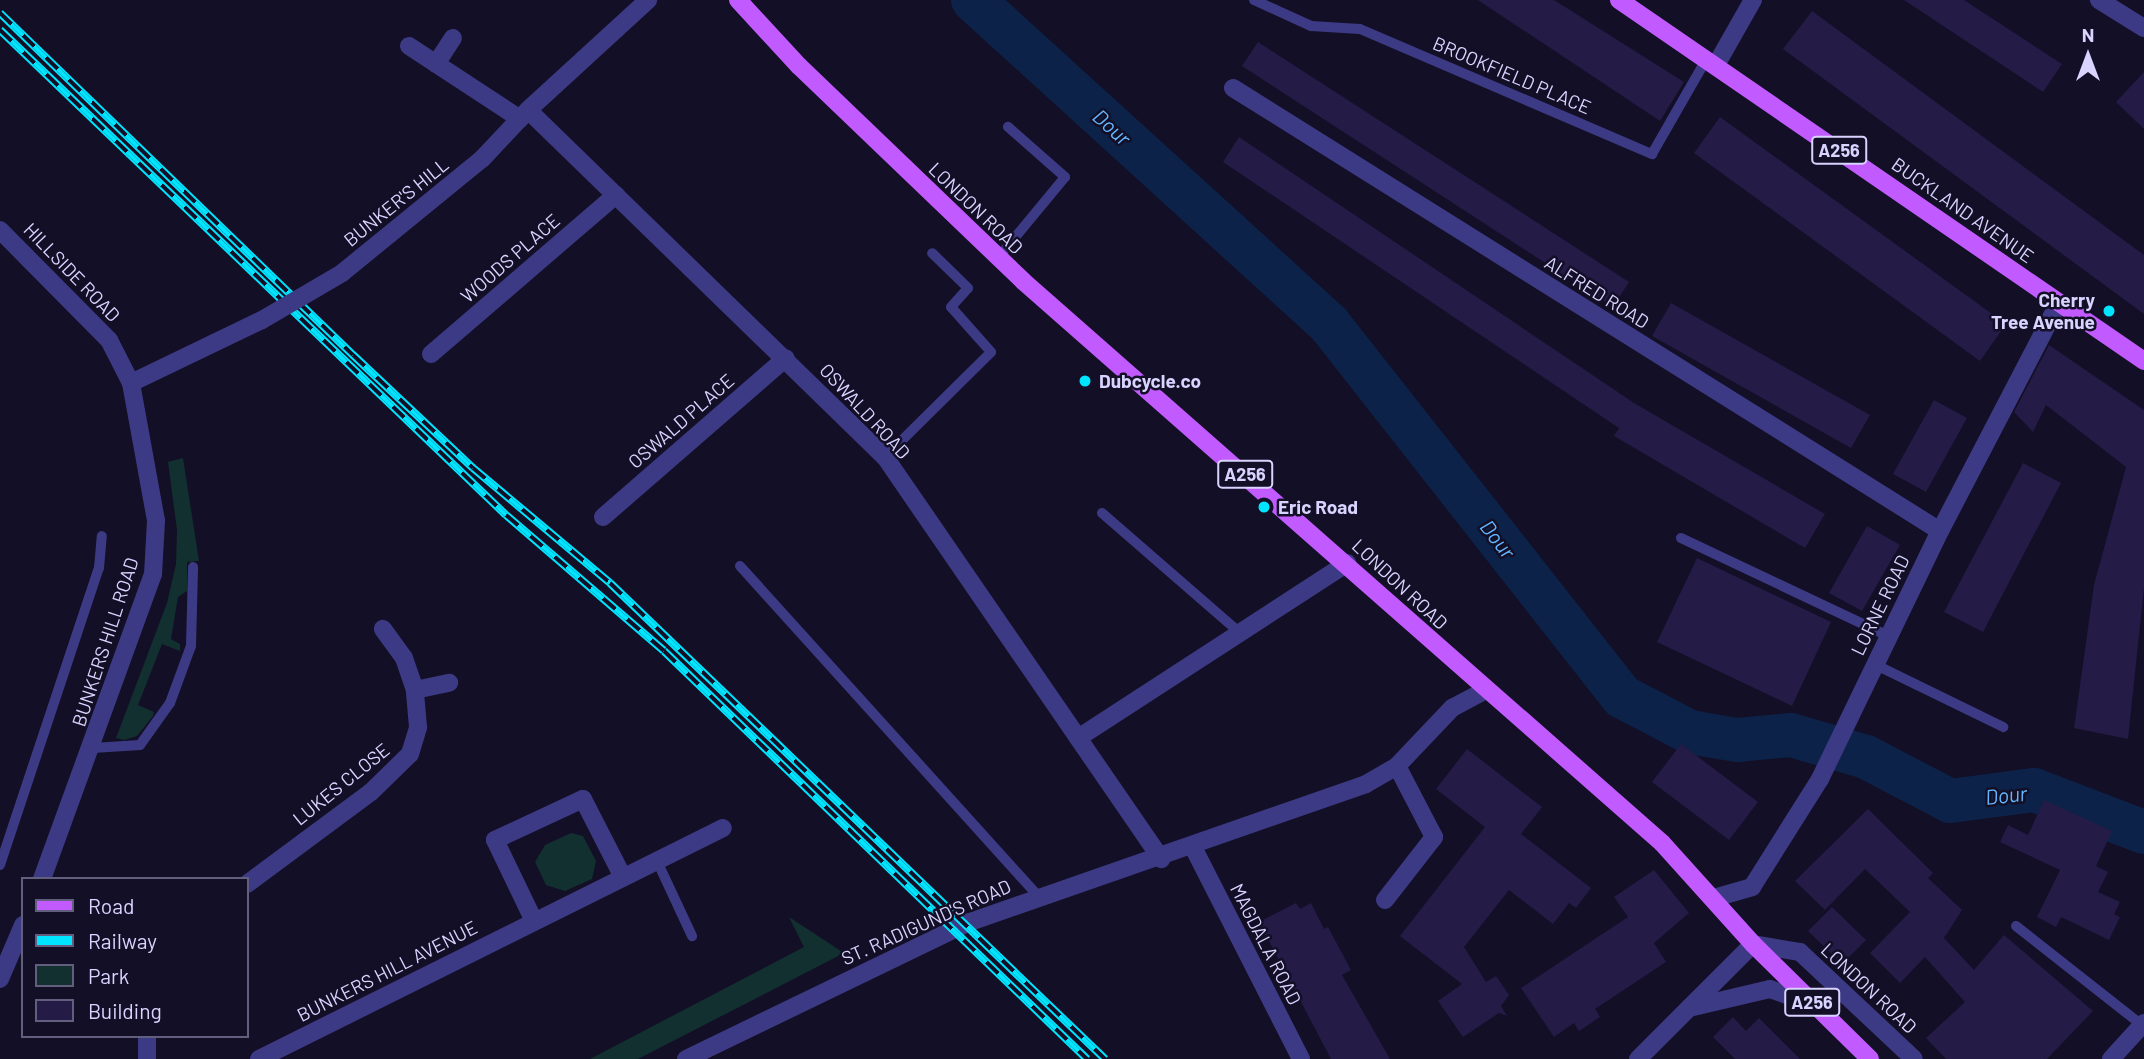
<!DOCTYPE html>
<html>
<head>
<meta charset="utf-8">
<style>
  body { margin:0 }
  #map { position:relative; width:2144px; height:1059px; overflow:hidden; background:#130f26; font-family:Barlow,sans-serif }
  div>[style] { position:absolute }
  .green>* { inset:0; background:#12302f }
  .river>* { height:44px; margin:-22px; padding:0 22px; transform-origin:22px; border-radius:22px; background:#0c2248 }
  .building>* { inset:0; background:#241b47 }
  .service>* { height:10px; margin:-5px; padding:0 5px; transform-origin:5px; border-radius:5px; background:#3d3a85 }
  .minor>* { height:18px; margin:-9px; padding:0 9px; transform-origin:9px; border-radius:9px; background:#3d3a85 }
  .tertiary>* { height:18px; margin:-9px; padding:0 9px; transform-origin:9px; border-radius:9px; background:#3d3a85 }
  .primary>* { height:18px; margin:-9px; padding:0 9px; transform-origin:9px; border-radius:9px; background:#c25bff }
  .rail>* { height:8px; margin-top:-4px; transform-origin:0; background:repeating-linear-gradient(90deg,#130f26 0 16px,#00e5ff 0 32px); box-sizing:border-box; border-block:2px solid #00e5ff }
  .minor-bridge>* { height:18px; margin:-9px; padding:0 9px; transform-origin:9px; border-radius:9px; background:#3d3a85 }
  .dots>* { width:19px; height:19px; translate:-50% -50%; box-sizing:border-box; border:4px solid #130f26; border-radius:50% }
  span { translate:-50% -50%; white-space:nowrap; text-align:center; line-height:1.15; -webkit-text-stroke:5px #130f26; paint-order:stroke }
  .shield-label span { padding:2px 5px; background:#130f26; border:2px solid; border-radius:5px; -webkit-text-stroke-width:0 }
  .shield-label { font-size:18px; color:#d9d4ff; font-weight:700 }
  .street-label { font-size:19px; color:#d9d4ff }
  .poi-label { font-size:19px; color:#d9d4ff; font-weight:700 }
  .right { translate:-100% -50%; text-align:right }
  .left { translate:0 -50%; text-align:left }
  .water-label { font-size:21px; color:#62b6ff; font-style:italic }
  .legend { position:absolute; left:21px; top:877px; width:228px; height:161px; box-sizing:border-box; background:#130f26; border:2px solid #625e7d; margin:0; padding:9px 12px; list-style:none; font-size:21px; color:#d9d4ff }
  .legend li { display:flex; align-items:center; gap:14px; height:35px }
  .legend b { width:35px; border:2px solid #625e7d }
  .north { position:absolute; left:2053px; top:21px; width:70px; height:70px; -webkit-text-stroke:5px #130f26; paint-order:stroke; rotate:0deg; font-size:19px; font-weight:700; line-height:28px; text-align:center; color:#d9d4ff }
  .north::after { content:''; display:block; margin:auto; width:24px; height:32px; background:#d9d4ff; clip-path:polygon(50% 0,100% 100%,50% 72%,0 100%) }
</style>
</head>
<body>
<div id="map">
  <div class="green">
    <div style="clip-path:polygon(183px 458px,199px 561px,187px 562px,187px 591px,178px 597px,171px 639px,180px 644px,180px 651px,162px 644px,138px 705px,154px 712px,153px 716px,137px 736px,124px 740px,116px 738px,167px 603px,176px 564px,177px 530px,168px 462px)"></div>
    <div style="clip-path:polygon(571px 833px,583px 836px,596px 861px,592px 879px,565px 891px,546px 885px,535px 862px,545px 845px)"></div>
    <div style="clip-path:polygon(789px 917px,844px 953px,638px 1059px,590px 1059px,804px 947px)"></div>
  </div>
  <div class="river">
    <div style="left:973px;top:0;width:481px;rotate:42.3deg"></div>
    <div style="left:1329px;top:324px;width:475px;rotate:51.8deg"></div>
    <div style="left:1623px;top:697px;width:76px;rotate:27.6deg"></div>
    <div style="left:1690px;top:732px;width:48px;rotate:9.7deg"></div>
    <div style="left:1737px;top:740px;width:54px;rotate:-5.3deg"></div>
    <div style="left:1791px;top:735px;width:78px;rotate:16.3deg"></div>
    <div style="left:1866px;top:757px;width:95px;rotate:27.6deg"></div>
    <div style="left:1950px;top:801px;width:85px;rotate:-7.5deg"></div>
    <div style="left:2034px;top:790px;width:118px;rotate:20.9deg"></div>
  </div>
  <div class="building">
    <div style="clip-path:polygon(1478px 0,1554px 0,1684px 82px,1660px 121px)"></div>
    <div style="clip-path:polygon(1904px 0,1964px 0,2062px 64px,2043px 92px)"></div>
    <div style="clip-path:polygon(1812px 11px,2144px 255px,2144px 314px,1783px 49px)"></div>
    <div style="clip-path:polygon(1258px 42px,1629px 282px,1613px 307px,1242px 66px)"></div>
    <div style="clip-path:polygon(2144px 72px,2144px 129px,2116px 102px)"></div>
    <div style="clip-path:polygon(1720px 117px,2006px 324px,1980px 361px,1694px 153px)"></div>
    <div style="clip-path:polygon(1239px 137px,1634px 403px,1825px 514px,1805px 548px,1614px 436px,1619px 428px,1223px 162px)"></div>
    <div style="clip-path:polygon(1671px 303px,1870px 415px,1851px 448px,1652px 336px)"></div>
    <div style="clip-path:polygon(2049px 345px,2144px 410px,2144px 588px,2128px 739px,2074px 728px,2094px 585px,2126px 467px,2046px 405px,2033px 432px,2014px 412px)"></div>
    <div style="clip-path:polygon(1934px 400px,1967px 418px,1926px 492px,1893px 474px)"></div>
    <div style="clip-path:polygon(2023px 463px,2061px 483px,1983px 632px,1944px 612px)"></div>
    <div style="clip-path:polygon(1867px 526px,1900px 545px,1862px 611px,1829px 593px)"></div>
    <div style="clip-path:polygon(1697px 558px,1831px 622px,1792px 706px,1657px 642px)"></div>
    <div style="clip-path:polygon(1681px 744px,1758px 802px,1729px 840px,1652px 782px)"></div>
    <div style="clip-path:polygon(1467px 749px,1542px 807px,1521px 834px,1591px 888px,1576px 908px,1569px 903px,1553px 924px,1509px 890px,1464px 947px,1486px 982px,1496px 976px,1509px 995px,1501px 1006px,1507px 1016px,1499px 1013px,1463px 1037px,1438px 1001px,1462px 984px,1400px 936px,1485px 827px,1436px 789px)"></div>
    <div style="clip-path:polygon(2044px 800px,2112px 831px,2096px 866px,2108px 872px,2098px 892px,2120px 902px,2114px 914px,2120px 917px,2109px 940px,2061px 917px,2056px 927px,2037px 917px,2060px 870px,2000px 842px,2008px 825px,2028px 835px)"></div>
    <div style="clip-path:polygon(1868px 809px,1927px 867px,1933px 873px,1928px 878px,1962px 910px,1944px 938px,1974px 970px,2004px 935px,2093px 1011px,2047px 1059px,1946px 1059px,1926px 1038px,1965px 1002px,1925px 957px,1900px 983px,1870px 953px,1910px 912px,1865px 869px,1825px 910px,1795px 881px)"></div>
    <div style="clip-path:polygon(1654px 870px,1689px 913px,1654px 943px,1666px 962px,1595px 1009px,1600px 1017px,1579px 1031px,1574px 1023px,1554px 1037px,1521px 988px,1628px 917px,1614px 897px)"></div>
    <div style="clip-path:polygon(1296px 903px,1300px 909px,1311px 903px,1324px 929px,1328px 927px,1351px 970px,1342px 975px,1390px 1059px,1331px 1059px,1259px 922px)"></div>
    <div style="clip-path:polygon(1832px 907px,1866px 940px,1842px 964px,1808px 931px)"></div>
    <div style="clip-path:polygon(1733px 1017px,1746px 1031px,1759px 1018px,1800px 1059px,1735px 1059px,1713px 1037px)"></div>
  </div>
  <div class="service">
    <div style="left:1254px;top:0;width:63px;rotate:24.5deg"></div>
    <div style="left:1311px;top:26px;width:49px;rotate:3.5deg"></div>
    <div style="left:1360px;top:29px;width:318px;rotate:23.2deg"></div>
    <div style="left:1652px;top:154px;width:111px;rotate:-60.2deg"></div>
    <div style="left:998px;top:258px;width:105px;rotate:-50.4deg"></div>
    <div style="left:1065px;top:177px;width:76px;rotate:-138.7deg"></div>
    <div style="left:885px;top:457px;width:149px;rotate:-44.7deg"></div>
    <div style="left:991px;top:352px;width:60px;rotate:-131.6deg"></div>
    <div style="left:951px;top:307px;width:25px;rotate:-48deg"></div>
    <div style="left:968px;top:288px;width:50px;rotate:-135.8deg"></div>
    <div style="left:1102px;top:513px;width:183px;rotate:41deg"></div>
    <div style="left:1681px;top:538px;width:229px;rotate:25.3deg"></div>
    <div style="left:740px;top:566px;width:446px;rotate:47.9deg"></div>
    <div style="left:1874px;top:664px;width:144px;rotate:26deg"></div>
    <div style="left:93px;top:748px;width:47px;rotate:-3.7deg"></div>
    <div style="left:140px;top:745px;width:52px;rotate:-54.5deg"></div>
    <div style="left:170px;top:703px;width:61px;rotate:-69.8deg"></div>
    <div style="left:191px;top:646px;width:79px;rotate:-88.5deg"></div>
    <div style="left:657px;top:861px;width:83px;rotate:65deg"></div>
    <div style="left:0;top:865px;width:313px;rotate:-71.6deg"></div>
    <div style="left:99px;top:568px;width:32px;rotate:-85deg"></div>
    <div style="left:2016px;top:926px;width:162px;rotate:38.2deg"></div>
  </div>
  <div class="minor">
    <div style="left:2099px;top:0;width:53px;rotate:31.9deg"></div>
    <div style="left:409px;top:46px;width:133px;rotate:33.3deg"></div>
    <div style="left:436px;top:64px;width:31px;rotate:-57deg"></div>
    <div style="left:1716px;top:65px;width:75px;rotate:-60.4deg"></div>
    <div style="left:1233px;top:88px;width:834px;rotate:32.07deg"></div>
    <div style="left:528px;top:110px;width:498px;rotate:44.2deg"></div>
    <div style="left:885px;top:457px;width:488px;rotate:55.5deg"></div>
    <div style="left:0;top:230px;width:155px;rotate:45.3deg"></div>
    <div style="left:109px;top:340px;width:48px;rotate:62.9deg"></div>
    <div style="left:131px;top:383px;width:140px;rotate:79.7deg"></div>
    <div style="left:156px;top:521px;width:53px;rotate:93.2deg"></div>
    <div style="left:153px;top:574px;width:325px;rotate:110deg"></div>
    <div style="left:342px;top:273px;width:181px;rotate:-39.2deg"></div>
    <div style="left:482px;top:159px;width:67px;rotate:-46.8deg"></div>
    <div style="left:528px;top:110px;width:163px;rotate:-42.5deg"></div>
    <div style="left:431px;top:354px;width:244px;rotate:-40.7deg"></div>
    <div style="left:131px;top:383px;width:145px;rotate:-25.7deg"></div>
    <div style="left:603px;top:517px;width:242px;rotate:-41deg"></div>
    <div style="left:415px;top:690px;width:35px;rotate:-12deg"></div>
    <div style="left:1078px;top:738px;width:321px;rotate:-33deg"></div>
    <div style="left:1193px;top:847px;width:238px;rotate:63deg"></div>
    <div style="left:247px;top:884px;width:154px;rotate:-36.6deg"></div>
    <div style="left:371px;top:792px;width:54px;rotate:-44.3deg"></div>
    <div style="left:410px;top:754px;width:28px;rotate:-73deg"></div>
    <div style="left:418px;top:727px;width:37px;rotate:-95deg"></div>
    <div style="left:415px;top:690px;width:34px;rotate:-109deg"></div>
    <div style="left:404px;top:658px;width:36px;rotate:-126deg"></div>
    <div style="left:1714px;top:898px;width:40px;rotate:-16deg"></div>
    <div style="left:1752px;top:887px;width:128px;rotate:-57.8deg"></div>
    <div style="left:1820px;top:779px;width:276px;rotate:-64.2deg"></div>
    <div style="left:1940px;top:531px;width:258px;rotate:-62.5deg"></div>
    <div style="left:1385px;top:900px;width:80px;rotate:-52.1deg"></div>
    <div style="left:1434px;top:837px;width:80px;rotate:-117.5deg"></div>
    <div style="left:534px;top:921px;width:90px;rotate:-115.7deg"></div>
    <div style="left:495px;top:840px;width:97px;rotate:-25deg"></div>
    <div style="left:583px;top:799px;width:88px;rotate:62.9deg"></div>
    <div style="left:0;top:979px;width:59px;rotate:-66.9deg"></div>
    <div style="left:1689px;top:1008px;width:83px;rotate:-13.2deg"></div>
    <div style="left:1770px;top:989px;width:48px;rotate:19.6deg"></div>
    <div style="left:147px;top:1036px;width:23px;rotate:90deg"></div>
    <div style="left:259px;top:1059px;width:518px;rotate:-26.47deg"></div>
    <div style="left:686px;top:1059px;width:315px;rotate:-25.8deg"></div>
    <div style="left:970px;top:922px;width:419px;rotate:-19.2deg"></div>
    <div style="left:1366px;top:784px;width:36px;rotate:-30deg"></div>
    <div style="left:1397px;top:766px;width:80px;rotate:-46.5deg"></div>
    <div style="left:1452px;top:708px;width:36px;rotate:-28deg"></div>
    <div style="left:1638px;top:1059px;width:163px;rotate:-45deg"></div>
    <div style="left:1753px;top:944px;width:48px;rotate:9.7deg"></div>
    <div style="left:1800px;top:952px;width:156px;rotate:43.2deg"></div>
  </div>
  <div class="tertiary">
    <div style="left:2111px;top:1059px;width:49px;rotate:-47.5deg"></div>
  </div>
  <div class="primary">
    <div style="left:738px;top:0;width:90px;rotate:47.3deg"></div>
    <div style="left:799px;top:66px;width:310px;rotate:43.8deg"></div>
    <div style="left:1023px;top:281px;width:851px;rotate:41.33deg"></div>
    <div style="left:1662px;top:843px;width:136px;rotate:48deg"></div>
    <div style="left:1753px;top:944px;width:164px;rotate:44.5deg"></div>
    <div style="left:1619px;top:0;width:637px;rotate:34.51deg"></div>
  </div>
  <div class="rail">
    <div style="left:0;top:13px;width:492px;rotate:44.1deg"></div>
    <div style="left:353px;top:355px;width:165px;rotate:43.3deg"></div>
    <div style="left:473px;top:468px;width:179px;rotate:40deg"></div>
    <div style="left:610px;top:583px;width:687px;rotate:43.88deg"></div>
    <div style="left:0;top:30px;width:701px;rotate:43.79deg"></div>
    <div style="left:506px;top:515px;width:208px;rotate:40.7deg"></div>
    <div style="left:664px;top:651px;width:588px;rotate:43.97deg"></div>
  </div>
  <div class="minor-bridge">
    <div style="left:262px;top:320px;width:93px;rotate:-30.4deg"></div>
  </div>
  <div class="dots">
    <div style="left:2109px;top:311px;background:#00e5ff"></div>
    <div style="left:1085px;top:381px;background:#00e5ff"></div>
    <div style="left:1264px;top:507px;background:#00e5ff"></div>
  </div>
  <div class="shield-label">
    <span style="left:1839px;top:150px">A256</span>
    <span style="left:1245px;top:474px">A256</span>
    <span style="left:1812px;top:1002px">A256</span>
  </div>
  <div class="street-label">
    <span style="left:1512px;top:75px;rotate:23deg">BROOKFIELD PLACE</span>
    <span style="left:396px;top:202px;rotate:-39deg">BUNKER'S HILL</span>
    <span style="left:976px;top:208px;rotate:44deg">LONDON ROAD</span>
    <span style="left:1963px;top:210px;rotate:35deg">BUCKLAND AVENUE</span>
    <span style="left:510px;top:258px;rotate:-41deg">WOODS PLACE</span>
    <span style="left:72px;top:272px;rotate:46deg">HILLSIDE ROAD</span>
    <span style="left:1597px;top:292px;rotate:32deg">ALFRED ROAD</span>
    <span style="left:865px;top:411px;rotate:47deg">OSWALD ROAD</span>
    <span style="left:681px;top:421px;rotate:-41deg">OSWALD PLACE</span>
    <span style="left:1400px;top:584px;rotate:43deg">LONDON ROAD</span>
    <span style="left:1880px;top:605px;rotate:-64deg">LORNE ROAD</span>
    <span style="left:105px;top:642px;rotate:-72deg">BUNKERS HILL ROAD</span>
    <span style="left:341px;top:784px;rotate:-39deg">LUKES CLOSE</span>
    <span style="left:926px;top:922px;rotate:-24deg">ST. RADIGUND'S ROAD</span>
    <span style="left:1266px;top:944px;rotate:63deg">MAGDALA ROAD</span>
    <span style="left:387px;top:971px;rotate:-27deg">BUNKERS HILL AVENUE</span>
    <span style="left:1869px;top:988px;rotate:43deg">LONDON ROAD</span>
  </div>
  <div class="poi-label">
    <span class="right" style="left:2095px;top:311px">Cherry<br>Tree Avenue</span>
    <span class="left" style="left:1099px;top:381px">Dubcycle.co</span>
    <span class="left" style="left:1278px;top:507px">Eric Road</span>
  </div>
  <div class="water-label">
    <span style="left:1112px;top:127px;rotate:42deg">Dour</span>
    <span style="left:1498px;top:539px;rotate:52deg">Dour</span>
    <span style="left:2006px;top:795px;rotate:-6deg">Dour</span>
  </div>
  <ul class="legend">
  <li><b style="height:9px;background:#c25bff"></b>Road</li>
  <li><b style="height:9px;background:#00e5ff"></b>Railway</li>
  <li><b style="height:19px;background:#12302f"></b>Park</li>
  <li><b style="height:19px;background:#241b47"></b>Building</li>
  </ul>
  <div class="north">N</div>
</div>
</body>
</html>
